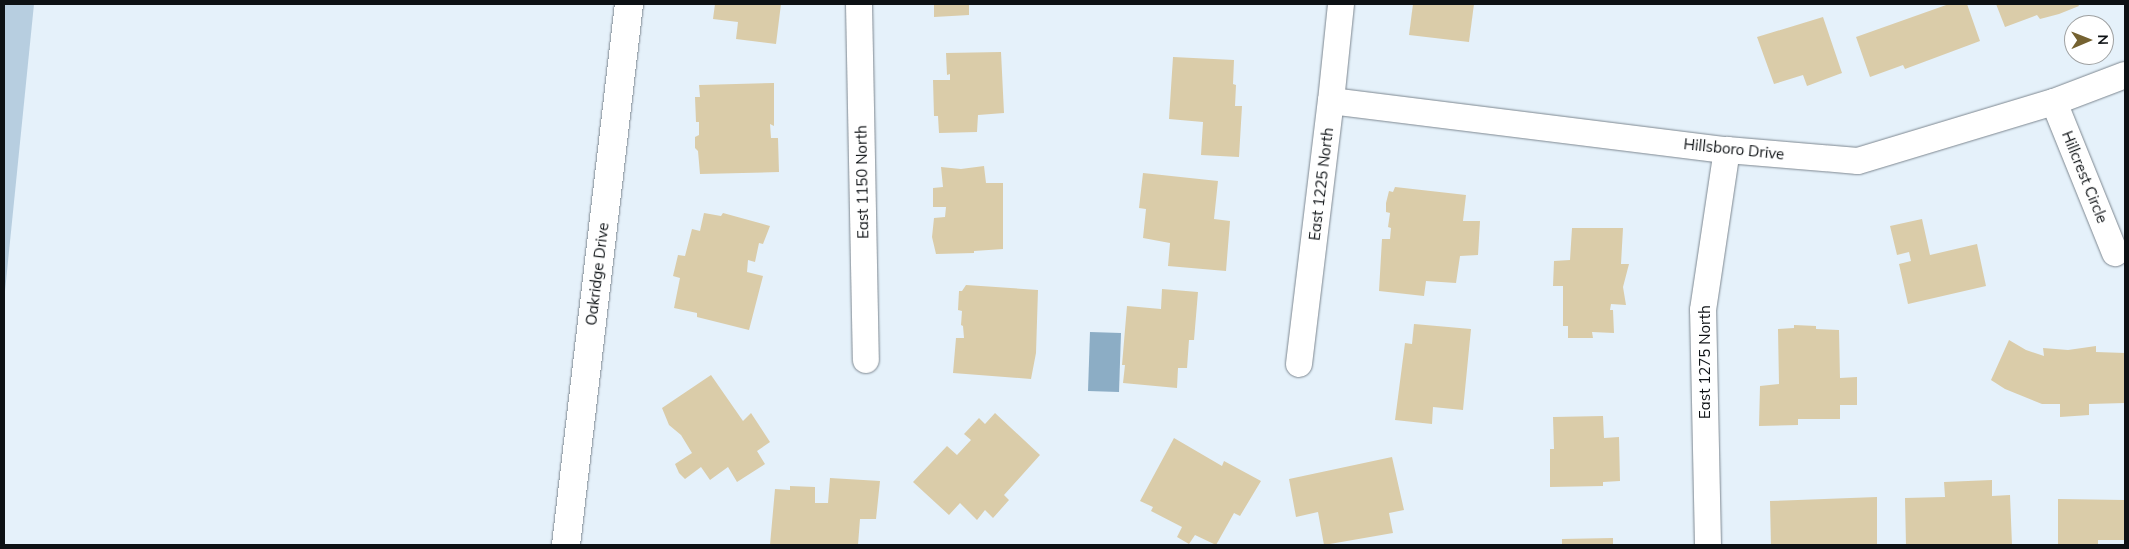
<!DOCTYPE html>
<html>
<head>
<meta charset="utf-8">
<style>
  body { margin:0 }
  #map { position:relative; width:2129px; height:549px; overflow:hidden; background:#e5f1fa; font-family:Mulish,sans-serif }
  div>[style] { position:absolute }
  .green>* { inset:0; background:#b7cee0 }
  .water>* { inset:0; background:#8cadc5 }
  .building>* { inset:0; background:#dacca9 }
  .roads { filter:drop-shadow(0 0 1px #7d8790) drop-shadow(0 0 1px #7d8790) }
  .minor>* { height:26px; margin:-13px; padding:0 13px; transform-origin:13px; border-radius:13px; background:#fff }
  .tertiary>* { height:28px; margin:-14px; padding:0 14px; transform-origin:14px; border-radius:14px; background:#fff }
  span { translate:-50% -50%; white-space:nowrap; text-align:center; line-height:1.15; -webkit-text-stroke:5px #fff; paint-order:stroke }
  .street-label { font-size:15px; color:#0d1114 }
  .frame { position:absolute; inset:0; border:5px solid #0d1114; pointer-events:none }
  .north { position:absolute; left:2064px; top:15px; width:50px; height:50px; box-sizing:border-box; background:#fff; border:1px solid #9ea0a1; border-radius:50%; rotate:89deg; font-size:14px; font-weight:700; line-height:20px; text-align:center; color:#0d1114 }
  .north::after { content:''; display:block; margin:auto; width:18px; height:22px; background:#756231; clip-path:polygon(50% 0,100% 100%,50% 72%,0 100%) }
</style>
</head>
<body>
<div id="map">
  <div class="green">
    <div style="clip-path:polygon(4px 4px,34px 4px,4px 301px)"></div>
  </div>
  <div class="water">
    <div style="clip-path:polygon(1090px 332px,1121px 333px,1119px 392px,1088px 391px)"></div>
  </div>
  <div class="building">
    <div style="clip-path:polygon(715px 4px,781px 4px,776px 44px,736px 39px,738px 22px,713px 19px)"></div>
    <div style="clip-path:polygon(934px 4px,969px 4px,969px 15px,934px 17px)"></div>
    <div style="clip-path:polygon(1413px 4px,1474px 4px,1469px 42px,1409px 35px)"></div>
    <div style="clip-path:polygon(1949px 4px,1967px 4px,1980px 41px,1905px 69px,1903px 65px,1870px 77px,1856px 37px)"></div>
    <div style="clip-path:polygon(1996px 4px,2078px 4px,2079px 6px,2059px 14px,2040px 19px,2037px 15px,2005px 27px)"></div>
    <div style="clip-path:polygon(1823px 17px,1842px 73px,1807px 86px,1803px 75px,1774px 84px,1757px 37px)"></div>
    <div style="clip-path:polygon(1001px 52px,1004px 113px,978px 115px,977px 132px,939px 133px,938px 116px,934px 116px,933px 80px,950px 80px,950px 74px,947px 75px,946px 53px)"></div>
    <div style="clip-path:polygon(1173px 57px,1234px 60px,1233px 84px,1236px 85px,1235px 106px,1242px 106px,1239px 157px,1201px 155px,1203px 122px,1169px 119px)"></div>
    <div style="clip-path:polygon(774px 83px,774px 126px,770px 124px,771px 138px,778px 138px,779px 172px,700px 174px,698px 151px,695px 148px,695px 137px,699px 135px,699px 122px,696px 122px,695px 97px,700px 97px,699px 85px)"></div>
    <div style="clip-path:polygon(984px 166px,986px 183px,1003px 183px,1003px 249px,974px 251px,974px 253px,936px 254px,932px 237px,934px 218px,945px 217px,946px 207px,933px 207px,933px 188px,943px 187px,941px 167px,961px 169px)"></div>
    <div style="clip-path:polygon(1143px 173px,1218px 181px,1214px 219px,1230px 221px,1226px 271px,1168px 266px,1170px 243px,1143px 238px,1146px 209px,1139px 208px)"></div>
    <div style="clip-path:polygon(1395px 187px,1466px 195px,1463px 221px,1480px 221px,1478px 255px,1460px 256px,1456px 283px,1426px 281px,1424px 296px,1379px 291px,1382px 239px,1390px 239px,1391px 228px,1388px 227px,1390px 213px,1386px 212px,1386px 203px,1389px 191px,1393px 192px)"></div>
    <div style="clip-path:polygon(704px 213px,721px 216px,723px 213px,770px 226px,763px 244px,759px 243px,755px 262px,748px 260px,747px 272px,763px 276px,749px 330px,697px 317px,697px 313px,674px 308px,680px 278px,673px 276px,678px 255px,685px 256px,692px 229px,700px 231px)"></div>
    <div style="clip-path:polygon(1922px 219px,1930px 255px,1977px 244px,1986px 286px,1908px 304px,1899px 264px,1911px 261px,1909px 252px,1897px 255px,1890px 226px)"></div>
    <div style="clip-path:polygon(1572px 228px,1623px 228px,1621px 264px,1629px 264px,1623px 287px,1626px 305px,1611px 304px,1610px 310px,1613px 310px,1614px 333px,1592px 332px,1593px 338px,1568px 338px,1568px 326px,1563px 326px,1563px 286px,1553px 286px,1554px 261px,1570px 260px)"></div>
    <div style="clip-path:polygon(966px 285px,1038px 290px,1036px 353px,1031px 379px,953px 373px,956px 338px,964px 338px,963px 326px,961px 325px,962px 311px,958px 310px,959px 291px,962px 291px)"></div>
    <div style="clip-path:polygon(1162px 289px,1198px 292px,1194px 340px,1189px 340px,1187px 368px,1178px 368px,1177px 388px,1123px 383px,1125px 365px,1122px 365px,1127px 306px,1161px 309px)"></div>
    <div style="clip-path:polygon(1414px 324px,1471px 329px,1463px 410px,1433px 407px,1432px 424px,1395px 420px,1405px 343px,1412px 344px)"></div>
    <div style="clip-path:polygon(1794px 325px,1816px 326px,1816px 329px,1839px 330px,1840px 378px,1857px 377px,1857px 405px,1840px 405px,1840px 419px,1798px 419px,1798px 425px,1759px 426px,1760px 386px,1779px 384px,1778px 329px,1794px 328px)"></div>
    <div style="clip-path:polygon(2009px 340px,2026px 350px,2044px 356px,2043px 348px,2068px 350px,2096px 346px,2096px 352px,2125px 353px,2125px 403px,2089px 404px,2089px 415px,2060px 417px,2060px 404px,2042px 404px,2005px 389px,1991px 380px)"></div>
    <div style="clip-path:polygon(711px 375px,743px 421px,751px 413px,770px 442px,757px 451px,765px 464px,737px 482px,728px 467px,710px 480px,701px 467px,685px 479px,679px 473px,675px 464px,692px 453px,681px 435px,669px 425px,662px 408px)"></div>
    <div style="clip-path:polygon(995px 413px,1040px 455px,1004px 495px,1009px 500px,993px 518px,985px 510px,977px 520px,960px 503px,949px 515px,913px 482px,947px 446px,957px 455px,971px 440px,964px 434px,979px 418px,985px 424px)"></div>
    <div style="clip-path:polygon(1603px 416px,1604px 438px,1619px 437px,1620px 481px,1603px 482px,1603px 486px,1550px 487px,1550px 449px,1554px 449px,1553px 417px)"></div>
    <div style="clip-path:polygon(1174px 438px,1222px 466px,1224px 461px,1261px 481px,1240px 516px,1234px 513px,1216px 545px,1195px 535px,1189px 544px,1177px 537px,1182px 527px,1151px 511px,1153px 507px,1140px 501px)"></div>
    <div style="clip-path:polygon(1392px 457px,1404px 510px,1389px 513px,1393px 533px,1324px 545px,1318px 512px,1296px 517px,1289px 479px)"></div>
    <div style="clip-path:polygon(830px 478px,880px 481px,876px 519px,860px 519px,858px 545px,770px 545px,775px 489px,790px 490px,790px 486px,815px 487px,815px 503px,828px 503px)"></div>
    <div style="clip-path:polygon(1992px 480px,1992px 496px,2010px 495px,2012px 545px,1906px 545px,1905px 498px,1945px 497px,1944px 482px)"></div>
    <div style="clip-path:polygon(1877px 497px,1877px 545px,1771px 545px,1770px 501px)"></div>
    <div style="clip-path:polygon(2058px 499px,2125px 500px,2125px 540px,2098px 540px,2098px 545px,2058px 545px)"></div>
    <div style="clip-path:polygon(1613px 538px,1613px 545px,1562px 545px,1562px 539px)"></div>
  </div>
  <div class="roads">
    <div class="minor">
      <div style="left:859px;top:4px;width:356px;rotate:88.9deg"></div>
      <div style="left:1331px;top:101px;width:399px;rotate:7.1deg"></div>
      <div style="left:1727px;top:150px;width:131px;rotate:4.8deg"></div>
      <div style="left:1858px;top:161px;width:205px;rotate:-16.8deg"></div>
      <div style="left:2054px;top:102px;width:76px;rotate:-20.8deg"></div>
      <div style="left:2054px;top:102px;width:163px;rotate:68deg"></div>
      <div style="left:1299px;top:364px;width:265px;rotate:-83.1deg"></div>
      <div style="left:1331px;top:101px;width:98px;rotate:-84.1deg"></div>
      <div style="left:1708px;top:545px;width:235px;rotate:-91.2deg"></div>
      <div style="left:1703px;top:310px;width:162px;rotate:-81.5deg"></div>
    </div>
    <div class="tertiary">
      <div style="left:566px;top:545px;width:545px;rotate:-83.36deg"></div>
    </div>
  </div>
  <div class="street-label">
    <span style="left:1734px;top:149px;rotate:6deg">Hillsboro Drive</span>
    <span style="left:2085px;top:177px;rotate:68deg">Hillcrest Circle</span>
    <span style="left:862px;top:182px;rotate:-91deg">East 1150 North</span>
    <span style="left:1321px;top:184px;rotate:-83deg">East 1225 North</span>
    <span style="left:597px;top:274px;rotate:-83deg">Oakridge Drive</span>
    <span style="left:1705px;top:362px;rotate:-90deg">East 1275 North</span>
  </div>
  <div class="frame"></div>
  <div class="north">N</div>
</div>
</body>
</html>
